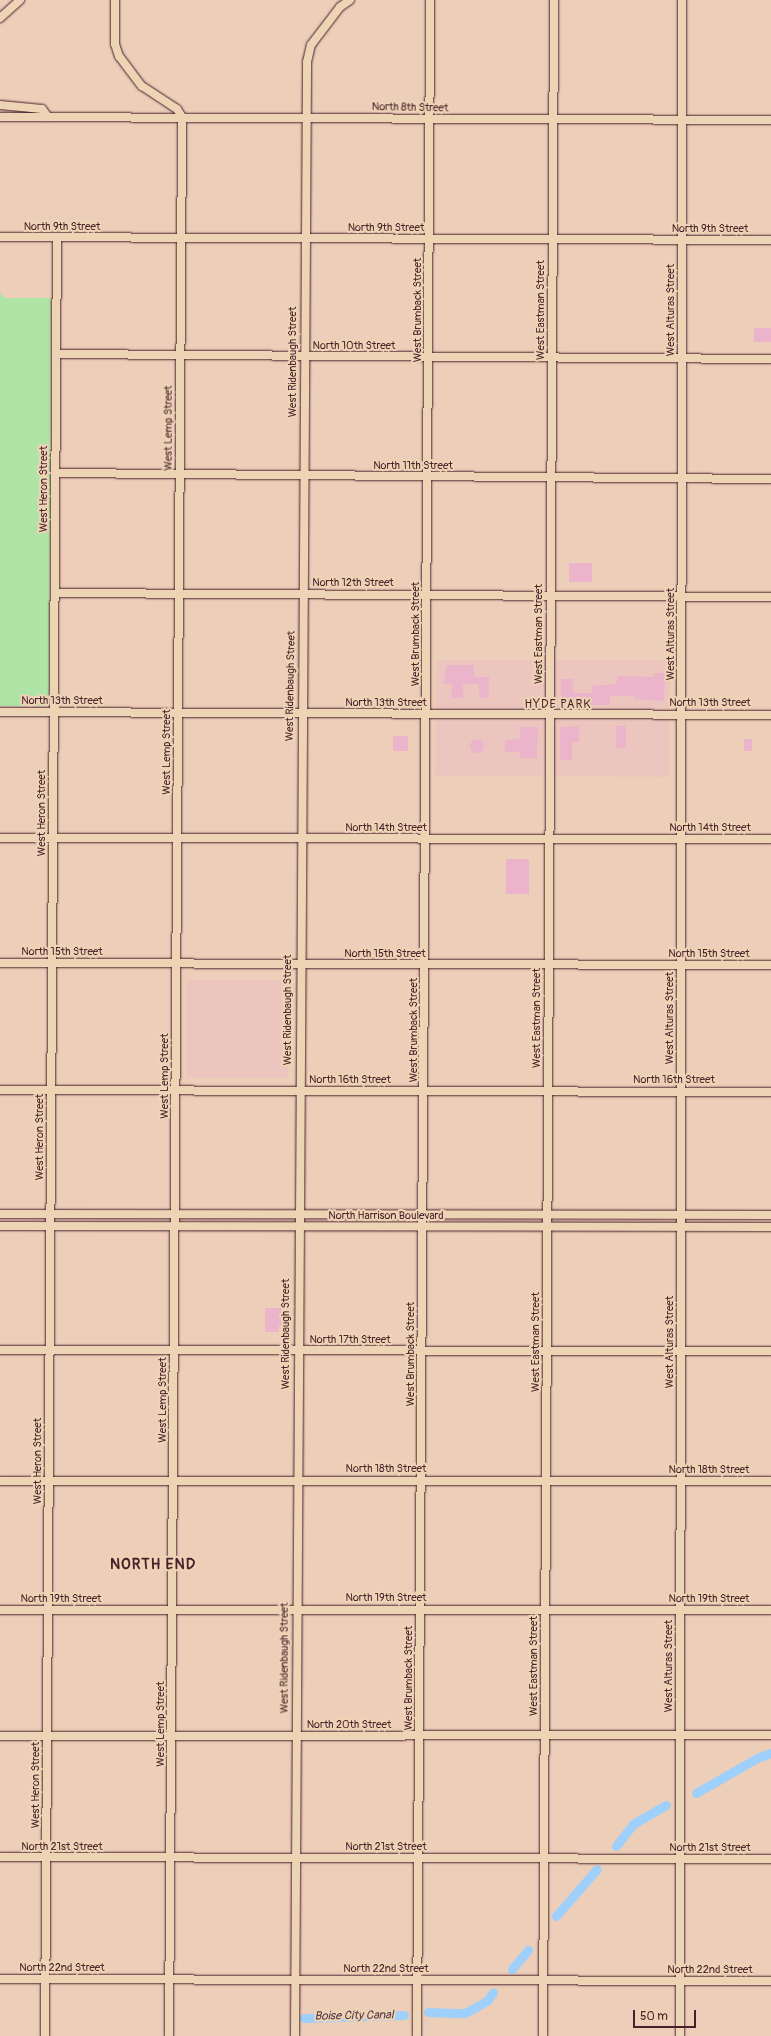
<!DOCTYPE html>
<html>
<head>
<meta charset="utf-8">
<style>
  body { margin:0 }
  #map { position:relative; width:771px; height:2036px; overflow:hidden; background:#edceb9; font-family:Pangolin,sans-serif }
  div>[style] { position:absolute }
  .built>* { inset:0; background:#ecc6be }
  .green>* { inset:0; background:#b0e4a6 }
  .canal>* { height:9px; margin:-4.5px; padding:0 4.5px; transform-origin:4.5px; border-radius:4.5px; background:#9ed0fb }
  .building>* { inset:0; background:#ebb4ca }
  .round { border-radius:50% }
  .roads { filter:drop-shadow(0 0 1px #4a1f2b) drop-shadow(0 0 1px #4a1f2b) }
  .minor>* { height:8px; margin:-4px; padding:0 4px; transform-origin:4px; border-radius:4px; background:#edd4b5 }
  span { translate:-50% -50%; white-space:nowrap; text-align:center; line-height:1.15; -webkit-text-stroke:4px #edd4b5; paint-order:stroke }
  .street-label { font-size:11px; color:#4a1f2b }
  .neighbourhood-label { font-size:12px; color:#4a1f2b; letter-spacing:1px }
  .water-label { font-size:12px; color:#573a4a; font-style:italic }
  .district-label { font-size:15px; color:#4a1f2b; font-weight:700; letter-spacing:1px }
  .scale { position:absolute; left:633px; top:2010px; width:63px; height:18px; box-sizing:border-box; border:2px solid #4a1f2b; border-top:0; padding-left:5px; font-size:12px; line-height:14px; white-space:nowrap; color:#4a1f2b; -webkit-text-stroke:3px #edd4b5; paint-order:stroke }
</style>
</head>
<body>
<div id="map">
  <div class="built">
    <div style="clip-path:polygon(436px 660px,670px 660px,669px 777px,435px 776px)"></div>
    <div style="clip-path:polygon(187px 980px,289px 980px,288px 1078px,187px 1078px)"></div>
  </div>
  <div class="green">
    <div style="clip-path:polygon(0 292px,5px 298px,51px 298px,49px 706px,0 706px)"></div>
  </div>
  <div class="canal">
    <div style="left:696px;top:1793px;width:70px;rotate:-29.8deg"></div>
    <div style="left:757px;top:1758px;width:15px;rotate:-20deg"></div>
    <div style="left:616px;top:1846px;width:28px;rotate:-52deg"></div>
    <div style="left:633px;top:1824px;width:38px;rotate:-30deg"></div>
    <div style="left:556px;top:1916px;width:62px;rotate:-48.9deg"></div>
    <div style="left:512px;top:1969px;width:25px;rotate:-50deg"></div>
    <div style="left:428px;top:2012px;width:37px;rotate:2deg"></div>
    <div style="left:465px;top:2013px;width:26px;rotate:-29deg"></div>
    <div style="left:488px;top:2000px;width:9px;rotate:-58deg"></div>
    <div style="left:304px;top:2018px;width:100px;rotate:-1.7deg"></div>
  </div>
  <div class="building">
    <div style="clip-path:polygon(754px 328px,771px 328px,771px 342px,754px 342px)"></div>
    <div style="clip-path:polygon(569px 563px,592px 563px,592px 582px,569px 582px)"></div>
    <div style="clip-path:polygon(446px 665px,474px 665px,474px 677px,489px 677px,489px 698px,480px 698px,478px 684px,463px 684px,463px 698px,451px 698px,452px 684px,444px 684px)"></div>
    <div style="clip-path:polygon(654px 673px,665px 673px,664px 701px,635px 699px,635px 696px,610px 696px,610px 705px,561px 705px,561px 679px,573px 679px,573px 693px,592px 693px,592px 686px,616px 684px,618px 676px,654px 677px)"></div>
    <div style="clip-path:polygon(579px 726px,579px 742px,572px 742px,572px 760px,560px 760px,560px 727px)"></div>
    <div style="clip-path:polygon(616px 726px,626px 726px,626px 748px,616px 748px)"></div>
    <div style="clip-path:polygon(520px 727px,538px 727px,537px 758px,520px 758px,520px 752px,505px 752px,505px 740px,520px 739px)"></div>
    <div style="clip-path:polygon(393px 736px,408px 736px,408px 751px,393px 751px)"></div>
    <div style="clip-path:polygon(744px 739px,752px 739px,752px 751px,744px 751px)"></div>
    <div class="round" style="left:470px;top:739px;width:14px;height:14px"></div>
    <div style="clip-path:polygon(506px 859px,529px 859px,529px 894px,506px 894px)"></div>
    <div style="clip-path:polygon(265px 1308px,283px 1308px,283px 1326px,279px 1326px,279px 1332px,265px 1332px)"></div>
  </div>
  <div class="roads">
    <div class="minor">
      <div style="left:115px;top:0;width:44px;rotate:90deg"></div>
      <div style="left:115px;top:44px;width:13px;rotate:72deg"></div>
      <div style="left:119px;top:56px;width:38px;rotate:53deg"></div>
      <div style="left:142px;top:86px;width:42px;rotate:33.3deg"></div>
      <div style="left:177px;top:109px;width:9px;rotate:58deg"></div>
      <div style="left:0;top:18px;width:27px;rotate:-42deg"></div>
      <div style="left:0;top:105px;width:42px;rotate:5.4deg"></div>
      <div style="left:42px;top:109px;width:10px;rotate:53deg"></div>
      <div style="left:0;top:117px;width:771px;rotate:0.22deg"></div>
      <div style="left:0;top:237px;width:771px;rotate:0.22deg"></div>
      <div style="left:56px;top:354px;width:715px;rotate:0.4deg"></div>
      <div style="left:55px;top:473px;width:716px;rotate:0.48deg"></div>
      <div style="left:55px;top:593px;width:716px;rotate:0.32deg"></div>
      <div style="left:0;top:712px;width:771px;rotate:0.22deg"></div>
      <div style="left:0;top:838px;width:771px;rotate:0.07deg"></div>
      <div style="left:0;top:963px;width:771px;rotate:0.15deg"></div>
      <div style="left:0;top:1090px;width:771px;rotate:0.15deg"></div>
      <div style="left:0;top:1214px;width:771px;rotate:0.07deg"></div>
      <div style="left:0;top:1226px;width:771px;rotate:0.07deg"></div>
      <div style="left:0;top:1350px;width:771px;rotate:0.07deg"></div>
      <div style="left:0;top:1481px;width:771px"></div>
      <div style="left:0;top:1610px;width:771px"></div>
      <div style="left:0;top:1736px;width:771px;rotate:-0.07deg"></div>
      <div style="left:0;top:1857px;width:771px;rotate:0.15deg"></div>
      <div style="left:0;top:1979px;width:771px;rotate:0.15deg"></div>
      <div style="left:45px;top:2036px;width:1798px;rotate:-89.62deg"></div>
      <div style="left:169px;top:2036px;width:1919px;rotate:-89.61deg"></div>
      <div style="left:295px;top:2036px;width:1974px;rotate:-89.65deg"></div>
      <div style="left:307px;top:62px;width:17px;rotate:-77deg"></div>
      <div style="left:311px;top:45px;width:48px;rotate:-52.7deg"></div>
      <div style="left:340px;top:7px;width:12px;rotate:-35deg"></div>
      <div style="left:417px;top:2036px;width:2036px;rotate:-89.63deg"></div>
      <div style="left:543px;top:2036px;width:2036px;rotate:-89.69deg"></div>
      <div style="left:680px;top:2036px;width:2036px;rotate:-89.94deg"></div>
    </div>
  </div>
  <div class="street-label">
    <span style="left:410px;top:108px;rotate:1deg">North 8th Street</span>
    <span style="left:62px;top:227px">North 9th Street</span>
    <span style="left:386px;top:228px">North 9th Street</span>
    <span style="left:710px;top:229px">North 9th Street</span>
    <span style="left:418px;top:310px;rotate:-90deg">West Brumback Street</span>
    <span style="left:541px;top:310px;rotate:-90deg">West Eastman Street</span>
    <span style="left:671px;top:310px;rotate:-90deg">West Alturas Street</span>
    <span style="left:354px;top:346px">North 10th Street</span>
    <span style="left:293px;top:362px;rotate:-90deg">West Ridenbaugh Street</span>
    <span style="left:169px;top:428px;rotate:-90deg">West Lemp Street</span>
    <span style="left:413px;top:466px">North 11th Street</span>
    <span style="left:44px;top:489px;rotate:-90deg">West Heron Street</span>
    <span style="left:353px;top:583px">North 12th Street</span>
    <span style="left:416px;top:634px;rotate:-90deg">West Brumback Street</span>
    <span style="left:539px;top:634px;rotate:-90deg">West Eastman Street</span>
    <span style="left:671px;top:634px;rotate:-90deg">West Alturas Street</span>
    <span style="left:291px;top:686px;rotate:-89deg">West Ridenbaugh Street</span>
    <span style="left:62px;top:701px">North 13th Street</span>
    <span style="left:386px;top:703px">North 13th Street</span>
    <span style="left:710px;top:703px">North 13th Street</span>
    <span style="left:167px;top:752px;rotate:-90deg">West Lemp Street</span>
    <span style="left:42px;top:813px;rotate:-90deg">West Heron Street</span>
    <span style="left:386px;top:828px">North 14th Street</span>
    <span style="left:710px;top:828px">North 14th Street</span>
    <span style="left:62px;top:952px">North 15th Street</span>
    <span style="left:385px;top:954px">North 15th Street</span>
    <span style="left:709px;top:954px">North 15th Street</span>
    <span style="left:288px;top:1010px;rotate:-90deg">West Ridenbaugh Street</span>
    <span style="left:537px;top:1018px;rotate:-90deg">West Eastman Street</span>
    <span style="left:670px;top:1018px;rotate:-90deg">West Alturas Street</span>
    <span style="left:414px;top:1030px;rotate:-90deg">West Brumback Street</span>
    <span style="left:165px;top:1076px;rotate:-90deg">West Lemp Street</span>
    <span style="left:350px;top:1080px">North 16th Street</span>
    <span style="left:674px;top:1080px">North 16th Street</span>
    <span style="left:40px;top:1137px;rotate:-90deg">West Heron Street</span>
    <span style="left:386px;top:1216px">North Harrison Boulevard</span>
    <span style="left:286px;top:1334px;rotate:-90deg">West Ridenbaugh Street</span>
    <span style="left:350px;top:1340px">North 17th Street</span>
    <span style="left:536px;top:1342px;rotate:-90deg">West Eastman Street</span>
    <span style="left:670px;top:1342px;rotate:-90deg">West Alturas Street</span>
    <span style="left:411px;top:1354px;rotate:-90deg">West Brumback Street</span>
    <span style="left:163px;top:1400px;rotate:-90deg">West Lemp Street</span>
    <span style="left:38px;top:1461px;rotate:-90deg">West Heron Street</span>
    <span style="left:386px;top:1469px">North 18th Street</span>
    <span style="left:709px;top:1470px">North 18th Street</span>
    <span style="left:386px;top:1598px">North 19th Street</span>
    <span style="left:61px;top:1599px">North 19th Street</span>
    <span style="left:709px;top:1599px">North 19th Street</span>
    <span style="left:285px;top:1658px;rotate:-90deg">West Ridenbaugh Street</span>
    <span style="left:534px;top:1666px;rotate:-90deg">West Eastman Street</span>
    <span style="left:669px;top:1666px;rotate:-90deg">West Alturas Street</span>
    <span style="left:409px;top:1678px;rotate:-90deg">West Brumback Street</span>
    <span style="left:161px;top:1724px;rotate:-90deg">West Lemp Street</span>
    <span style="left:349px;top:1725px">North 20th Street</span>
    <span style="left:36px;top:1785px;rotate:-90deg">West Heron Street</span>
    <span style="left:62px;top:1847px">North 21st Street</span>
    <span style="left:386px;top:1847px">North 21st Street</span>
    <span style="left:710px;top:1848px">North 21st Street</span>
    <span style="left:62px;top:1968px">North 22nd Street</span>
    <span style="left:386px;top:1969px">North 22nd Street</span>
    <span style="left:710px;top:1970px">North 22nd Street</span>
  </div>
  <div class="neighbourhood-label">
    <span style="left:558px;top:705px">HYDE PARK</span>
  </div>
  <div class="water-label">
    <span style="left:354px;top:2016px;rotate:-1deg">Boise City Canal</span>
  </div>
  <div class="district-label">
    <span style="left:153px;top:1565px">NORTH END</span>
  </div>
  <div class="scale">50 m</div>
</div>
</body>
</html>
